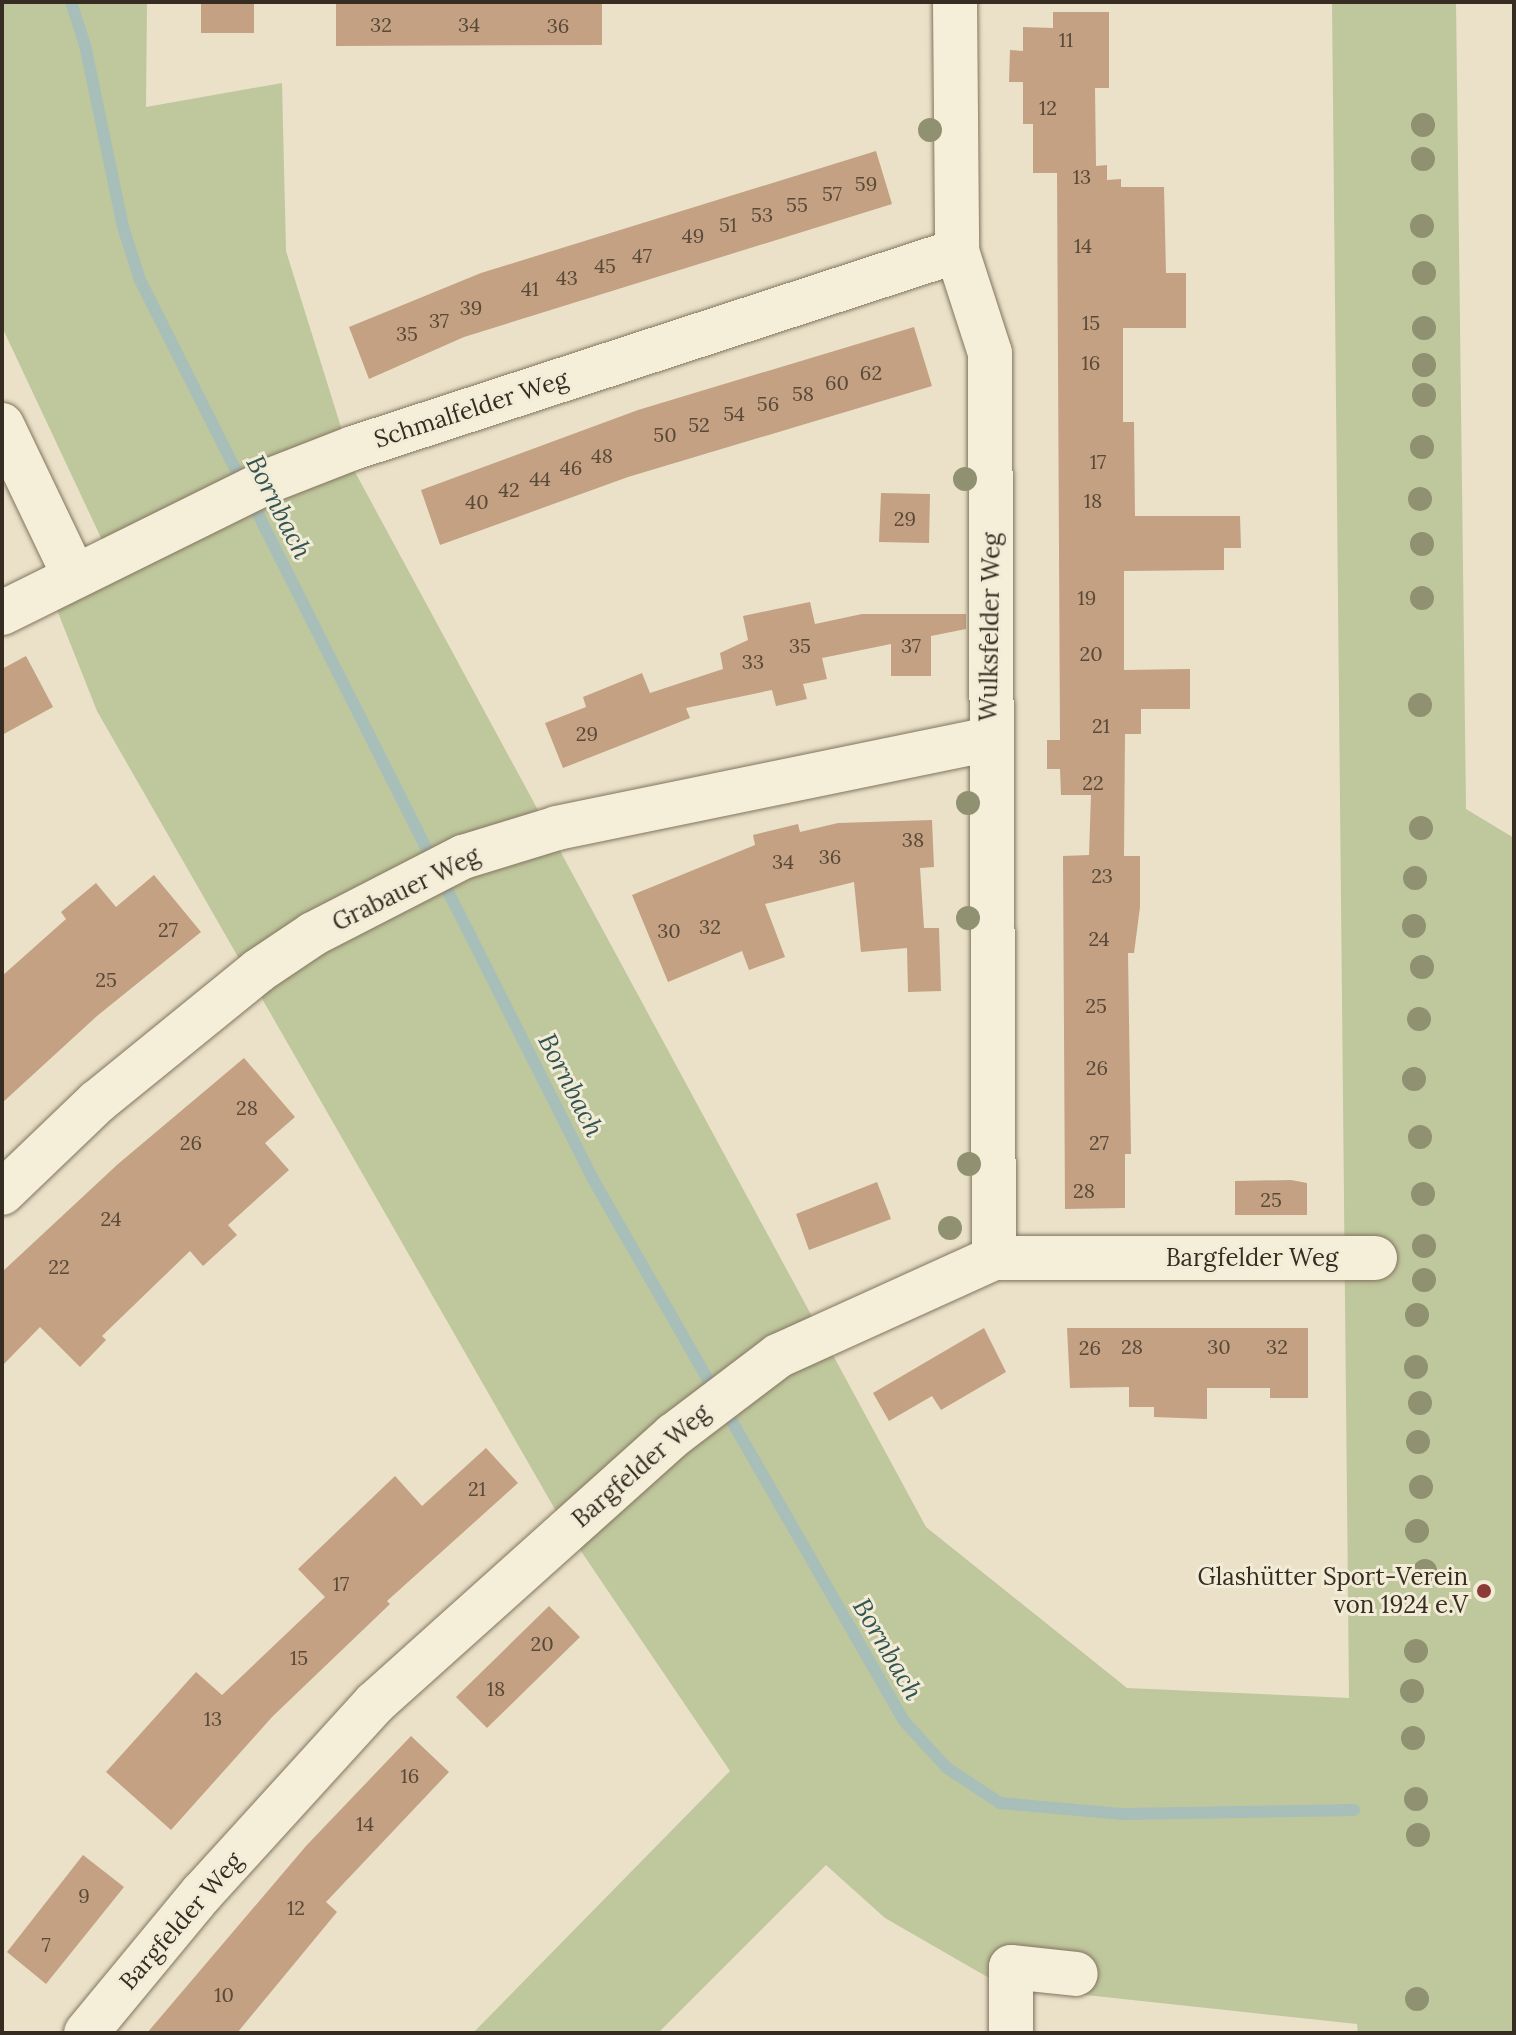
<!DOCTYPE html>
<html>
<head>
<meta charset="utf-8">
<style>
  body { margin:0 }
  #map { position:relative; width:1516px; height:2035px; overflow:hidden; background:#eae1c8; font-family:Lora,serif }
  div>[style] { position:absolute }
  .green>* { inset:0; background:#bfc79d }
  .stream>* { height:12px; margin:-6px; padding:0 6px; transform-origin:6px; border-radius:6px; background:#a8beb9 }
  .building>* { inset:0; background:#c3a182 }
  .roads { filter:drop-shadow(0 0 2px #83755f) drop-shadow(0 0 2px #83755f) }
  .minor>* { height:44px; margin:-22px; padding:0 22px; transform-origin:22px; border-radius:22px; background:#f5efda }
  .trees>* { width:24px; height:24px; margin:-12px; border-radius:50%; background:#8f9171 }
  .dots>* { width:22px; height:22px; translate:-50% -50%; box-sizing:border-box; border:4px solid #f2ecd7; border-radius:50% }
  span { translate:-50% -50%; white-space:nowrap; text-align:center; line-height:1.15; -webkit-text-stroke:6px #f2ecd7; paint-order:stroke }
  .number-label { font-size:20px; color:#594939 }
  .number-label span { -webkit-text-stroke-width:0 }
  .street-label { font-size:24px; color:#362c21 }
  .poi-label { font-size:24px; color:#362c21 }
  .right { translate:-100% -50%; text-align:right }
  .water-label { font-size:26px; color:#325453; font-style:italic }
  .frame { position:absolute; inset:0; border:4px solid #362c21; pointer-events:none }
</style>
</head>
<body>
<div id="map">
  <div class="green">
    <div style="clip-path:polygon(2px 2px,147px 2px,146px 107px,282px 83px,286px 251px,355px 472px,926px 1527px,1127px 1688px,1349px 1698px,1332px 2px,1456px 2px,1466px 809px,1514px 838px,1514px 2033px,1358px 2033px,1357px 2024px,1003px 1986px,885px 1918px,826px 1865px,658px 2033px,473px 2033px,730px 1771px,568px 1532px,97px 711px,57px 610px,118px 574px,2px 327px)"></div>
  </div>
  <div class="stream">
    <div style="left:71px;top:2px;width:45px;rotate:72deg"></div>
    <div style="left:85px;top:45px;width:186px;rotate:78.2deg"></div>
    <div style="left:123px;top:227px;width:56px;rotate:72.2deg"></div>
    <div style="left:140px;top:280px;width:1009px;rotate:63.26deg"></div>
    <div style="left:594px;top:1181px;width:623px;rotate:60.14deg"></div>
    <div style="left:904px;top:1721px;width:64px;rotate:47.5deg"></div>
    <div style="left:947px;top:1768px;width:64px;rotate:33.4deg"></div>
    <div style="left:1000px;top:1803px;width:122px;rotate:5.2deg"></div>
    <div style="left:1122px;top:1814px;width:232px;rotate:-1deg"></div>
  </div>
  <div class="building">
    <div style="clip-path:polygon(201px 2px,254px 2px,254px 33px,201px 33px)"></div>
    <div style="clip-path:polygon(336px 2px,602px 2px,602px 45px,336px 46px)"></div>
    <div style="clip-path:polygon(1053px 12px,1109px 12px,1109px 88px,1095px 88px,1096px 166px,1107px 165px,1107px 180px,1121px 179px,1121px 187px,1164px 187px,1166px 273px,1186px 273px,1186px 328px,1123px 328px,1123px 422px,1134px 422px,1135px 516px,1240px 516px,1241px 548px,1224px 548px,1224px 570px,1124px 571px,1124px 670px,1190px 669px,1190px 709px,1141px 709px,1141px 734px,1125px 734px,1124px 856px,1140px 856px,1140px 907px,1134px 953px,1128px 953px,1131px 1154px,1125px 1154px,1125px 1208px,1065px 1209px,1063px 856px,1089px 855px,1091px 795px,1061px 795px,1060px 769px,1047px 769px,1047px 740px,1060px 740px,1057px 173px,1033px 173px,1033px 124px,1023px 124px,1023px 82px,1009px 82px,1010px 50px,1023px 51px,1023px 27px,1053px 28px)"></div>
    <div style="clip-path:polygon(876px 151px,892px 204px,464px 337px,369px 379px,349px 327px,481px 273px)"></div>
    <div style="clip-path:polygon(914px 327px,932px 386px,628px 477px,440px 545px,421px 490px,638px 410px)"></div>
    <div style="clip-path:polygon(881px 493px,930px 494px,929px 543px,879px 542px)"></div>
    <div style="clip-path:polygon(810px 602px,815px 624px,862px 614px,966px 614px,966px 629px,931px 636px,931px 676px,891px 676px,891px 644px,822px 658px,827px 679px,803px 684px,807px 699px,776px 706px,772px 690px,686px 708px,690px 718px,563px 768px,545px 723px,586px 707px,583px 697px,642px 673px,650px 693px,723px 669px,720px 653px,748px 640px,743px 616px)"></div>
    <div style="clip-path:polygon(26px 656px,53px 707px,2px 735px,2px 669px)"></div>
    <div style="clip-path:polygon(932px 820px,934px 867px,920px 868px,924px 928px,939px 928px,941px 991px,908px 992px,907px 948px,861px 952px,854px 882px,765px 904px,785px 957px,749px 970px,742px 951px,668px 982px,632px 895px,755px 845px,753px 835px,798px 824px,800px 832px,838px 823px)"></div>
    <div style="clip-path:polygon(154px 875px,201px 932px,97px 1016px,2px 1103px,2px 976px,66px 919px,61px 912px,96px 883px,116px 907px)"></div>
    <div style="clip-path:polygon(244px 1058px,295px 1117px,265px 1143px,289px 1170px,228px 1225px,237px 1235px,203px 1266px,190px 1251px,102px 1336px,106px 1340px,80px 1367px,40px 1327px,2px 1366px,2px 1272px,118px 1164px)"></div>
    <div style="clip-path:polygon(1291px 1180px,1307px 1183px,1307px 1215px,1235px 1215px,1235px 1181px)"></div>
    <div style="clip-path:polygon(877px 1182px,891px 1219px,809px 1250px,796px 1214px)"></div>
    <div style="clip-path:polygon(984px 1328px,1006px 1372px,941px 1410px,932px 1396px,889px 1421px,873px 1393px)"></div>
    <div style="clip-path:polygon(1067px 1328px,1308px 1328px,1308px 1398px,1270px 1398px,1270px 1388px,1207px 1388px,1207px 1419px,1154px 1417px,1154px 1407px,1129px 1407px,1129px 1387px,1070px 1388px)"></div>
    <div style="clip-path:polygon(486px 1448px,518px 1483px,387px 1601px,390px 1604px,272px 1717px,171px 1830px,106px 1772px,196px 1672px,222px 1695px,325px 1597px,298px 1569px,395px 1476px,422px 1506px)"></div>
    <div style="clip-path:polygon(549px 1606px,580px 1637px,487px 1728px,456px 1697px)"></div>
    <div style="clip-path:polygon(411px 1736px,449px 1772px,326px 1902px,337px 1912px,237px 2033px,147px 2033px,306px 1846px)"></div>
    <div style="clip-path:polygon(83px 1855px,124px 1887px,46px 1984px,7px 1952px)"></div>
  </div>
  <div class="roads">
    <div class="minor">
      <div style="left:955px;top:2px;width:249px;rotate:89.5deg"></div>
      <div style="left:957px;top:251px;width:107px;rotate:72.1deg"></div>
      <div style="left:990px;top:353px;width:905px;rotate:89.75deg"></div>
      <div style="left:2px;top:425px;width:164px;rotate:64.4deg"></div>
      <div style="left:2px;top:613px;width:300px;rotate:-26.3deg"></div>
      <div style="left:271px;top:480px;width:88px;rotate:-21.3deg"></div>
      <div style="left:353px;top:448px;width:635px;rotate:-18.06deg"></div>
      <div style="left:2px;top:1193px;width:132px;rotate:-43.8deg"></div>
      <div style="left:97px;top:1102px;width:208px;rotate:-39.1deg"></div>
      <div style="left:258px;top:971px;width:66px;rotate:-33.9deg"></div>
      <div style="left:313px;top:934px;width:169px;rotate:-27.2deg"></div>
      <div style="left:463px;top:857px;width:98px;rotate:-17.1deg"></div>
      <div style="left:557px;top:828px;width:441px;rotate:-11.6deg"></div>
      <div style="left:86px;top:2033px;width:182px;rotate:-50.4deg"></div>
      <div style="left:202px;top:1893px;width:257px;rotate:-47.7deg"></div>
      <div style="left:375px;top:1703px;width:402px;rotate:-41.9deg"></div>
      <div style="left:674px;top:1435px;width:131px;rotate:-37.2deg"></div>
      <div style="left:778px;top:1356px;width:237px;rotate:-24.4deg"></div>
      <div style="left:994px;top:1258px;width:381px"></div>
      <div style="left:1011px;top:2033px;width:66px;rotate:-90deg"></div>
      <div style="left:1011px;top:1967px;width:65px;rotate:6.1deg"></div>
    </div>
  </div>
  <div class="trees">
    <div style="left:1423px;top:125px"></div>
    <div style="left:930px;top:130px"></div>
    <div style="left:1423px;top:159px"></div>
    <div style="left:1422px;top:226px"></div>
    <div style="left:1424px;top:273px"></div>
    <div style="left:1424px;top:328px"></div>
    <div style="left:1424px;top:365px"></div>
    <div style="left:1424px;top:395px"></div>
    <div style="left:1422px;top:447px"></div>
    <div style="left:965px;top:479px"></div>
    <div style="left:1420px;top:499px"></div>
    <div style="left:1422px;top:544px"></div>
    <div style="left:1422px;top:598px"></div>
    <div style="left:1420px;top:705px"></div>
    <div style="left:968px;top:803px"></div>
    <div style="left:1421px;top:828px"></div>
    <div style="left:1415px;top:878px"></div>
    <div style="left:968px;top:918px"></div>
    <div style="left:1414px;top:926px"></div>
    <div style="left:1422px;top:967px"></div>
    <div style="left:1419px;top:1019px"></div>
    <div style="left:1414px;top:1079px"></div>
    <div style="left:1420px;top:1137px"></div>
    <div style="left:969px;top:1164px"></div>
    <div style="left:1423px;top:1194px"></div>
    <div style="left:950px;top:1228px"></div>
    <div style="left:1424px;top:1246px"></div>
    <div style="left:1424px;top:1280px"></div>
    <div style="left:1417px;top:1315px"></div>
    <div style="left:1416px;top:1367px"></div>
    <div style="left:1420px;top:1403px"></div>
    <div style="left:1418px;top:1442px"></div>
    <div style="left:1421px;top:1487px"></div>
    <div style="left:1417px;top:1531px"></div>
    <div style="left:1425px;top:1571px"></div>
    <div style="left:1416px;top:1651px"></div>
    <div style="left:1412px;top:1691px"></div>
    <div style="left:1413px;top:1738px"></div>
    <div style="left:1416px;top:1799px"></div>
    <div style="left:1418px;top:1835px"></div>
    <div style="left:1417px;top:1999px"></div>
  </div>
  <div class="dots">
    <div style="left:1484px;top:1591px;background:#8c3a36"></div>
  </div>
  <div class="number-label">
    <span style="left:381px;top:24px">32</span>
    <span style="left:469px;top:24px">34</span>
    <span style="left:558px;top:25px">36</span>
    <span style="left:1066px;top:39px">11</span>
    <span style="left:1048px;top:107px">12</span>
    <span style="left:1082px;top:176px">13</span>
    <span style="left:866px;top:183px">59</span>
    <span style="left:832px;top:193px">57</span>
    <span style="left:797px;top:204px">55</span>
    <span style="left:762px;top:214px">53</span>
    <span style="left:728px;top:224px">51</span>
    <span style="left:693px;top:235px">49</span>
    <span style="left:1083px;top:245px">14</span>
    <span style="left:642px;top:255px">47</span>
    <span style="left:605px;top:265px">45</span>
    <span style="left:567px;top:277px">43</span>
    <span style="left:530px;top:288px">41</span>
    <span style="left:471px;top:307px">39</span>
    <span style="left:439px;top:320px">37</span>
    <span style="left:1091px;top:322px">15</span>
    <span style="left:407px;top:333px">35</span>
    <span style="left:1091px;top:362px">16</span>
    <span style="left:871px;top:372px">62</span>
    <span style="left:837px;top:382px">60</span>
    <span style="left:803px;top:393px">58</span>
    <span style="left:768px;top:403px">56</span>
    <span style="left:734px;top:413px">54</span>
    <span style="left:699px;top:424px">52</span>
    <span style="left:665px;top:434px">50</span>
    <span style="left:602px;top:455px">48</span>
    <span style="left:1098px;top:461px">17</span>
    <span style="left:571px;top:467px">46</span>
    <span style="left:540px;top:478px">44</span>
    <span style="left:509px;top:489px">42</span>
    <span style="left:1093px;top:500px">18</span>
    <span style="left:477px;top:501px">40</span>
    <span style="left:905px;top:518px">29</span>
    <span style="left:1087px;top:597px">19</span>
    <span style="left:800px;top:645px">35</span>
    <span style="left:911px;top:645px">37</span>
    <span style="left:1091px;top:653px">20</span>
    <span style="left:753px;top:661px">33</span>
    <span style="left:1101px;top:725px">21</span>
    <span style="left:587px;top:733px">29</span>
    <span style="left:1093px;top:782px">22</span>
    <span style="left:913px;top:839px">38</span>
    <span style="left:830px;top:856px">36</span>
    <span style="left:783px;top:861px">34</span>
    <span style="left:1102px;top:875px">23</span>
    <span style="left:710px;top:926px">32</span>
    <span style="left:168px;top:929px">27</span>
    <span style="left:669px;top:930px">30</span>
    <span style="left:1099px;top:938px">24</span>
    <span style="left:106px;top:979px">25</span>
    <span style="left:1096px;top:1005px">25</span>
    <span style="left:1097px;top:1067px">26</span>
    <span style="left:247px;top:1107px">28</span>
    <span style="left:191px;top:1142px">26</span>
    <span style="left:1099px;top:1142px">27</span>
    <span style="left:1084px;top:1190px">28</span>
    <span style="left:1271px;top:1199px">25</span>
    <span style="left:111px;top:1218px">24</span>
    <span style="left:59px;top:1266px">22</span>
    <span style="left:1132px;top:1346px">28</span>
    <span style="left:1219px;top:1346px">30</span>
    <span style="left:1277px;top:1346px">32</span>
    <span style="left:1090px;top:1347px">26</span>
    <span style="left:477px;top:1488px">21</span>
    <span style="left:341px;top:1583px">17</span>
    <span style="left:542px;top:1643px">20</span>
    <span style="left:299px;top:1657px">15</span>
    <span style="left:496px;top:1688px">18</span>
    <span style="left:213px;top:1718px">13</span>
    <span style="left:410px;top:1775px">16</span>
    <span style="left:365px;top:1823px">14</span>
    <span style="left:84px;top:1895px">9</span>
    <span style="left:296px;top:1907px">12</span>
    <span style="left:46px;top:1944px">7</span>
    <span style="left:224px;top:1994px">10</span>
  </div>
  <div class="street-label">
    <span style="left:471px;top:409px;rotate:-18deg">Schmalfelder Weg</span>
    <span style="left:990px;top:627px;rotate:-89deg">Wulksfelder Weg</span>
    <span style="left:406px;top:889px;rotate:-26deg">Grabauer Weg</span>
    <span style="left:1252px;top:1258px">Bargfelder Weg</span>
    <span style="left:641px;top:1466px;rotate:-41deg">Bargfelder Weg</span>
    <span style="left:181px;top:1921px;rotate:-49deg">Bargfelder Weg</span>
  </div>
  <div class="poi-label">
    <span class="right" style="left:1468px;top:1591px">Glashütter Sport-Verein<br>von 1924 e.V</span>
  </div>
  <div class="water-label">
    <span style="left:279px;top:507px;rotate:63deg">Bornbach</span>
    <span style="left:571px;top:1085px;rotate:63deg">Bornbach</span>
    <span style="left:888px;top:1649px;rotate:60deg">Bornbach</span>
  </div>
  <div class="frame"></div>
</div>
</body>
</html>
